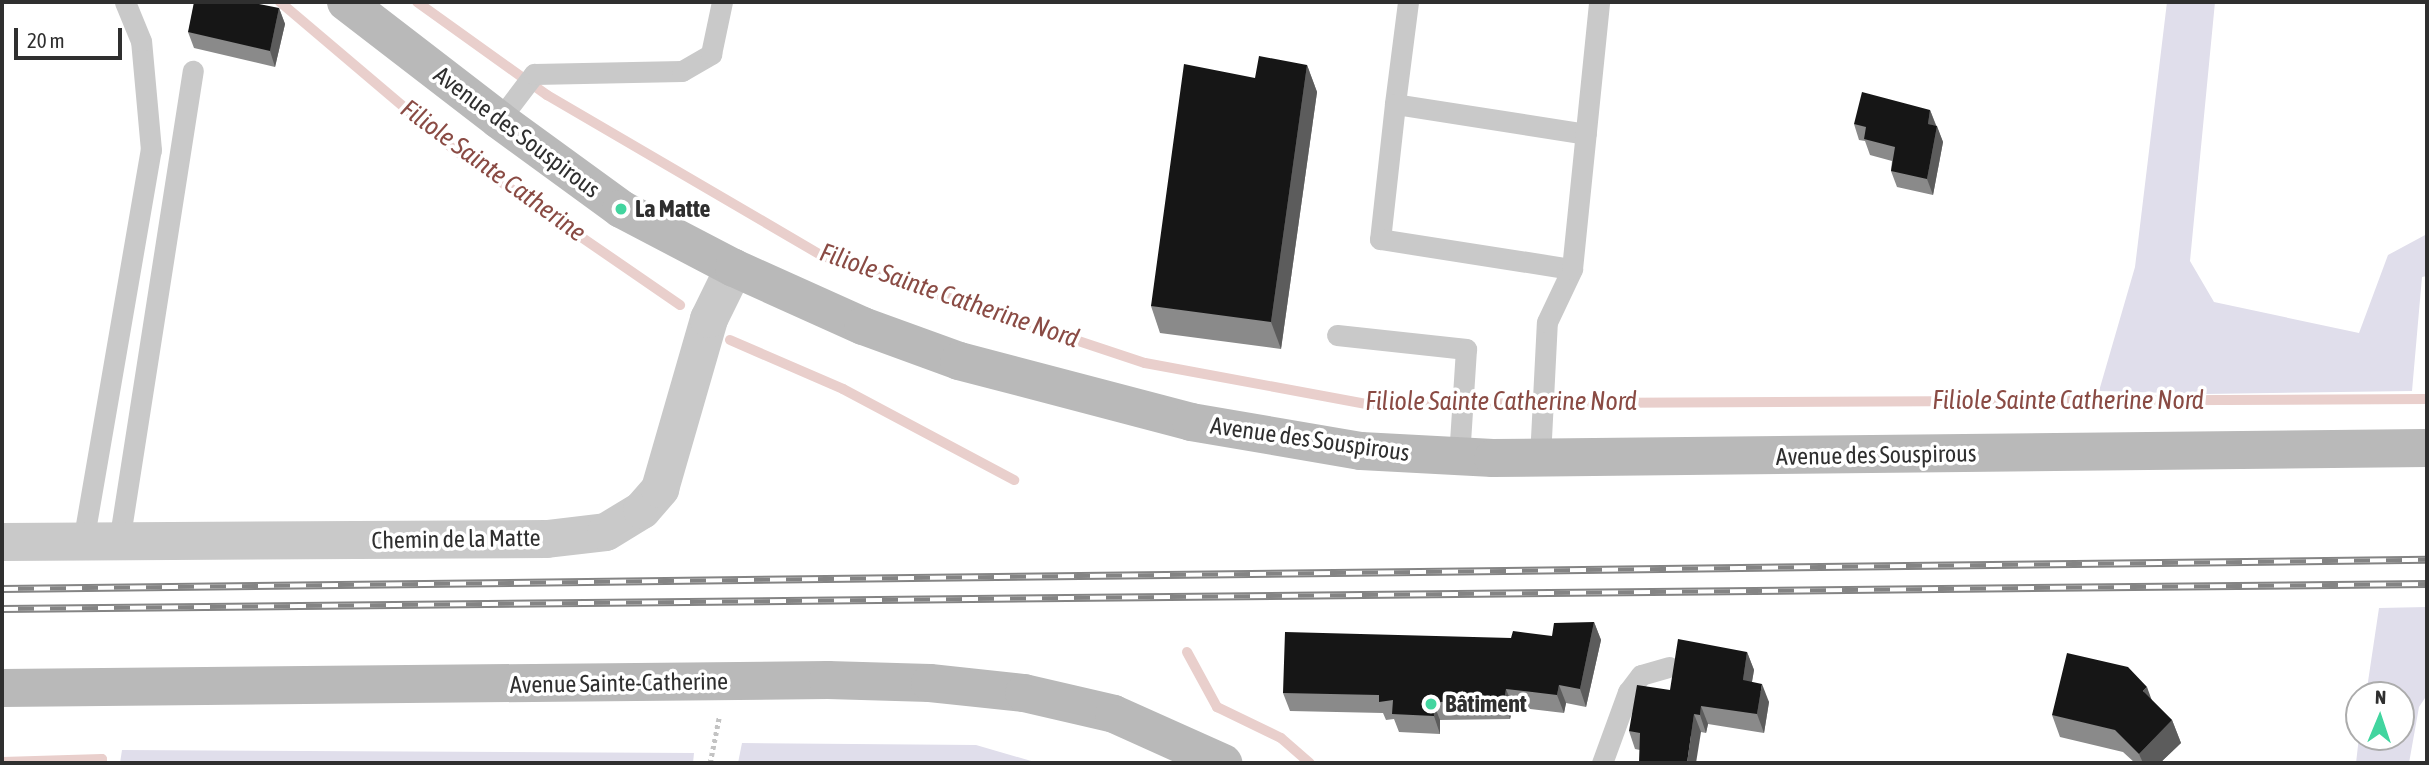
<!DOCTYPE html>
<html>
<head>
<meta charset="utf-8">
<style>
  body { margin:0 }
  #map { position:relative; width:2429px; height:765px; overflow:hidden; background:#fff; font-family:"Asap Condensed",sans-serif }
  div>[style] { position:absolute }
  .green>* { inset:0; background:#e0deeb }
  .stream>* { height:10px; margin:-5px; padding:0 5px; transform-origin:5px; border-radius:5px; background:#e9cfcc }
  .path>* { height:4.5px; margin-top:-2.25px; transform-origin:0; background:repeating-linear-gradient(90deg,#c3c3c3 0 3.5px,transparent 0 7px) }
  .service>* { height:21px; margin:-10.5px; padding:0 10.5px; transform-origin:10.5px; border-radius:10.5px; background:#c9c9c9 }
  .minor>* { height:38px; margin:-19px; padding:0 19px; transform-origin:19px; border-radius:19px; background:#c9c9c9 }
  .secondary>* { height:38px; margin:-19px; padding:0 19px; transform-origin:19px; border-radius:19px; background:#b9b9b9 }
  .rail>* { height:8px; margin-top:-4px; transform-origin:0; background:repeating-linear-gradient(90deg,#fff 0 16px,#848484 0 32px); box-sizing:border-box; border-block:2px solid #848484 }
  .wall>* { inset:0; background:#8a8a8a }
  .shaded-wall>* { inset:0; background:#5c5c5c }
  .building>* { inset:0; background:#161616 }
  .dots>* { width:19px; height:19px; translate:-50% -50%; box-sizing:border-box; border:4px solid #fff; border-radius:50% }
  span { translate:-50% -50%; white-space:nowrap; text-align:center; line-height:1.15; -webkit-text-stroke:7px #fff; paint-order:stroke }
  .street-label { font-size:24px; color:#2f2f2f }
  .poi-label { font-size:24px; color:#2f2f2f; font-weight:700 }
  .left { translate:0 -50%; text-align:left }
  .water-label { font-size:26px; color:#8a4b44; font-style:italic }
  .frame { position:absolute; inset:0; border:4px solid #2f2f2f; pointer-events:none }
  .north { position:absolute; left:2345px; top:681px; width:70px; height:70px; box-sizing:border-box; background:#fff; border:2px solid #acacac; border-radius:50%; rotate:2deg; font-size:19px; font-weight:700; line-height:28px; text-align:center; color:#2f2f2f }
  .north::after { content:''; display:block; margin:auto; width:24px; height:32px; background:#42d59f; clip-path:polygon(50% 0,100% 100%,50% 72%,0 100%) }
  .scale { position:absolute; left:14px; top:28px; width:108px; height:32px; box-sizing:border-box; border:4px solid #2f2f2f; border-top:0; padding-left:9px; font-size:21px; line-height:24px; white-space:nowrap; color:#2f2f2f; -webkit-text-stroke:5px #fff; paint-order:stroke }
</style>
</head>
<body>
<div id="map">
  <div class="green">
    <div style="clip-path:polygon(2167px 2px,2215px 2px,2190px 261px,2214px 302px,2359px 333px,2388px 255px,2427px 234px,2427px 276px,2422px 277px,2412px 391px,2205px 394px,2099px 391px,2135px 267px)"></div>
    <div style="clip-path:polygon(2427px 607px,2427px 695px,2419px 707px,2409px 763px,2356px 763px,2359px 737px,2401px 737px,2401px 695px,2366px 695px,2379px 608px)"></div>
    <div style="clip-path:polygon(742px 743px,976px 745px,1038px 763px,738px 763px)"></div>
    <div style="clip-path:polygon(122px 750px,694px 753px,693px 763px,120px 763px)"></div>
  </div>
  <div class="stream">
    <div style="left:280px;top:2px;width:231px;rotate:40.3deg"></div>
    <div style="left:456px;top:151px;width:272px;rotate:34.5deg"></div>
    <div style="left:417px;top:2px;width:160px;rotate:35.6deg"></div>
    <div style="left:547px;top:95px;width:320px;rotate:30.3deg"></div>
    <div style="left:823px;top:256px;width:339px;rotate:18.4deg"></div>
    <div style="left:1145px;top:363px;width:225px;rotate:10.5deg"></div>
    <div style="left:1366px;top:404px;width:1061px;rotate:-0.27deg"></div>
    <div style="left:730px;top:340px;width:123px;rotate:23.4deg"></div>
    <div style="left:843px;top:389px;width:194px;rotate:28deg"></div>
    <div style="left:1187px;top:652px;width:63px;rotate:61.4deg"></div>
    <div style="left:1217px;top:707px;width:71px;rotate:25.8deg"></div>
    <div style="left:1281px;top:738px;width:38px;rotate:41deg"></div>
    <div style="left:2px;top:762px;width:100px;rotate:-1.7deg"></div>
    <div style="left:102px;top:759px;width:4px;rotate:90deg"></div>
  </div>
  <div class="path">
    <div style="left:710px;top:763px;width:47px;rotate:-78.9deg"></div>
  </div>
  <div class="service">
    <div style="left:1408px;top:2px;width:103px;rotate:97.3deg"></div>
    <div style="left:1395px;top:104px;width:193px;rotate:8.9deg"></div>
    <div style="left:1395px;top:104px;width:136px;rotate:96.3deg"></div>
    <div style="left:1380px;top:239px;width:194px;rotate:8.9deg"></div>
    <div style="left:499px;top:120px;width:58px;rotate:-52.7deg"></div>
    <div style="left:534px;top:74px;width:148px;rotate:-1.2deg"></div>
    <div style="left:682px;top:71px;width:34px;rotate:-30deg"></div>
    <div style="left:711px;top:54px;width:53px;rotate:-78.1deg"></div>
    <div style="left:1337px;top:335px;width:130px;rotate:6.2deg"></div>
    <div style="left:1466px;top:349px;width:107px;rotate:93.7deg"></div>
    <div style="left:1540px;top:458px;width:136px;rotate:-87.1deg"></div>
    <div style="left:1547px;top:322px;width:59px;rotate:-64.7deg"></div>
    <div style="left:1572px;top:269px;width:268px;rotate:-84.2deg"></div>
    <div style="left:83px;top:542px;width:398px;rotate:-80.2deg"></div>
    <div style="left:151px;top:150px;width:109px;rotate:-95.2deg"></div>
    <div style="left:141px;top:41px;width:42px;rotate:-112.3deg"></div>
    <div style="left:119px;top:542px;width:477px;rotate:-81.1deg"></div>
    <div style="left:1602px;top:763px;width:76px;rotate:-69.9deg"></div>
    <div style="left:1628px;top:692px;width:21px;rotate:-53deg"></div>
    <div style="left:1641px;top:675px;width:29px;rotate:-16deg"></div>
  </div>
  <div class="minor">
    <div style="left:2px;top:542px;width:545px;rotate:-0.32deg"></div>
    <div style="left:547px;top:539px;width:59px;rotate:-6.8deg"></div>
    <div style="left:606px;top:532px;width:42px;rotate:-31.4deg"></div>
    <div style="left:642px;top:510px;width:28px;rotate:-49deg"></div>
    <div style="left:660px;top:489px;width:177px;rotate:-73.9deg"></div>
    <div style="left:709px;top:319px;width:57px;rotate:-63.9deg"></div>
  </div>
  <div class="secondary">
    <div style="left:346px;top:2px;width:193px;rotate:37.6deg"></div>
    <div style="left:499px;top:120px;width:151px;rotate:36.1deg"></div>
    <div style="left:621px;top:209px;width:127px;rotate:27.6deg"></div>
    <div style="left:734px;top:268px;width:141px;rotate:24.2deg"></div>
    <div style="left:863px;top:326px;width:102px;rotate:20deg"></div>
    <div style="left:959px;top:361px;width:240px;rotate:14.7deg"></div>
    <div style="left:1191px;top:422px;width:172px;rotate:9.7deg"></div>
    <div style="left:1361px;top:451px;width:132px;rotate:3deg"></div>
    <div style="left:1493px;top:458px;width:934px;rotate:-0.61deg"></div>
    <div style="left:2px;top:688px;width:826px;rotate:-0.55deg"></div>
    <div style="left:828px;top:680px;width:102px;rotate:1.7deg"></div>
    <div style="left:930px;top:683px;width:95px;rotate:6.1deg"></div>
    <div style="left:1024px;top:693px;width:92px;rotate:13.1deg"></div>
    <div style="left:1114px;top:714px;width:120px;rotate:24.2deg"></div>
  </div>
  <div class="rail">
    <div style="left:2px;top:589px;width:2425px;rotate:-0.69deg"></div>
    <div style="left:2px;top:609px;width:2425px;rotate:-0.59deg"></div>
  </div>
  <div class="wall">
    <div style="clip-path:polygon(279px 8px,285px 24px,275px 67px,194px 48px,188px 32px)"></div>
    <div style="clip-path:polygon(1307px 65px,1317px 92px,1281px 349px,1160px 333px,1151px 306px,1255px 78px)"></div>
    <div style="clip-path:polygon(1930px 110px,1943px 142px,1933px 195px,1897px 187px,1891px 171px,1892px 161px,1870px 155px,1865px 141px,1859px 140px,1854px 124px)"></div>
    <div style="clip-path:polygon(1594px 622px,1601px 640px,1586px 707px,1566px 703px,1564px 713px,1513px 707px,1510px 719px,1440px 720px,1440px 734px,1399px 732px,1394px 719px,1386px 720px,1383px 713px,1290px 711px,1283px 693px,1511px 638px,1552px 636px)"></div>
    <div style="clip-path:polygon(1747px 652px,1754px 670px,1752px 682px,1769px 702px,1764px 733px,1708px 724px,1706px 733px,1701px 732px,1640px 750px,1635px 749px,1629px 731px,1670px 690px)"></div>
    <div style="clip-path:polygon(2151px 699px,2172px 720px,2181px 743px,2160px 763px,2135px 763px,2123px 752px,2060px 737px,2052px 715px)"></div>
  </div>
  <div class="shaded-wall">
    <div style="clip-path:polygon(279px 8px,285px 24px,275px 67px,270px 51px)"></div>
    <div style="clip-path:polygon(1307px 65px,1317px 92px,1281px 349px,1271px 322px)"></div>
    <div style="clip-path:polygon(1930px 110px,1936px 126px,1928px 124px)"></div>
    <div style="clip-path:polygon(1937px 126px,1943px 142px,1933px 195px,1927px 179px)"></div>
    <div style="clip-path:polygon(1594px 622px,1601px 640px,1586px 707px,1580px 689px)"></div>
    <div style="clip-path:polygon(1747px 652px,1754px 670px,1749px 698px,1743px 680px)"></div>
    <div style="clip-path:polygon(1762px 684px,1769px 702px,1764px 733px,1757px 714px)"></div>
    <div style="clip-path:polygon(1559px 685px,1566px 703px,1564px 713px,1557px 695px)"></div>
    <div style="clip-path:polygon(2147px 687px,2155px 709px,2143px 691px)"></div>
    <div style="clip-path:polygon(1506px 689px,1513px 707px,1510px 719px,1504px 701px)"></div>
    <div style="clip-path:polygon(1433px 702px,1440px 720px,1440px 734px,1434px 716px)"></div>
    <div style="clip-path:polygon(1701px 706px,1708px 724px,1706px 733px,1700px 715px)"></div>
    <div style="clip-path:polygon(1694px 714px,1701px 732px,1696px 763px,1687px 763px)"></div>
    <div style="clip-path:polygon(2172px 720px,2181px 743px,2160px 763px,2143px 763px,2139px 754px)"></div>
  </div>
  <div class="building">
    <div style="clip-path:polygon(194px 2px,249px 2px,279px 8px,270px 51px,188px 32px)"></div>
    <div style="clip-path:polygon(1259px 56px,1307px 65px,1271px 322px,1151px 306px,1184px 64px,1255px 78px)"></div>
    <div style="clip-path:polygon(1862px 92px,1930px 110px,1928px 124px,1937px 126px,1927px 179px,1891px 171px,1895px 147px,1864px 139px,1866px 127px,1854px 124px)"></div>
    <div style="clip-path:polygon(1594px 622px,1580px 689px,1559px 685px,1557px 695px,1506px 689px,1504px 701px,1433px 702px,1434px 716px,1392px 714px,1393px 700px,1379px 702px,1379px 695px,1283px 693px,1285px 632px,1511px 638px,1513px 631px,1552px 636px,1554px 623px)"></div>
    <div style="clip-path:polygon(1678px 639px,1747px 652px,1743px 680px,1762px 684px,1757px 714px,1701px 706px,1700px 715px,1694px 714px,1687px 763px,1639px 763px,1640px 733px,1629px 731px,1637px 685px,1670px 690px)"></div>
    <div style="clip-path:polygon(2067px 653px,2128px 667px,2147px 687px,2143px 691px,2172px 720px,2139px 754px,2115px 730px,2052px 715px)"></div>
  </div>
  <div class="dots">
    <div style="left:621px;top:209px;background:#42d59f"></div>
    <div style="left:1431px;top:704px;background:#42d59f"></div>
  </div>
  <div class="street-label">
    <span style="left:517px;top:132px;rotate:37deg">Avenue des Souspirous</span>
    <span style="left:1310px;top:439px;rotate:8deg">Avenue des Souspirous</span>
    <span style="left:1876px;top:455px;rotate:-1deg">Avenue des Souspirous</span>
    <span style="left:456px;top:539px;rotate:-1deg">Chemin de la Matte</span>
    <span style="left:619px;top:683px;rotate:-1deg">Avenue Sainte-Catherine</span>
  </div>
  <div class="poi-label">
    <span class="left" style="left:635px;top:209px">La Matte</span>
    <span class="left" style="left:1445px;top:704px">Bâtiment</span>
  </div>
  <div class="water-label">
    <span style="left:493px;top:171px;rotate:36deg">Filiole Sainte Catherine</span>
    <span style="left:949px;top:296px;rotate:19deg">Filiole Sainte Catherine Nord</span>
    <span style="left:2068px;top:401px">Filiole Sainte Catherine Nord</span>
    <span style="left:1501px;top:402px">Filiole Sainte Catherine Nord</span>
  </div>
  <div class="frame"></div>
  <div class="north">N</div>
  <div class="scale">20 m</div>
</div>
</body>
</html>
